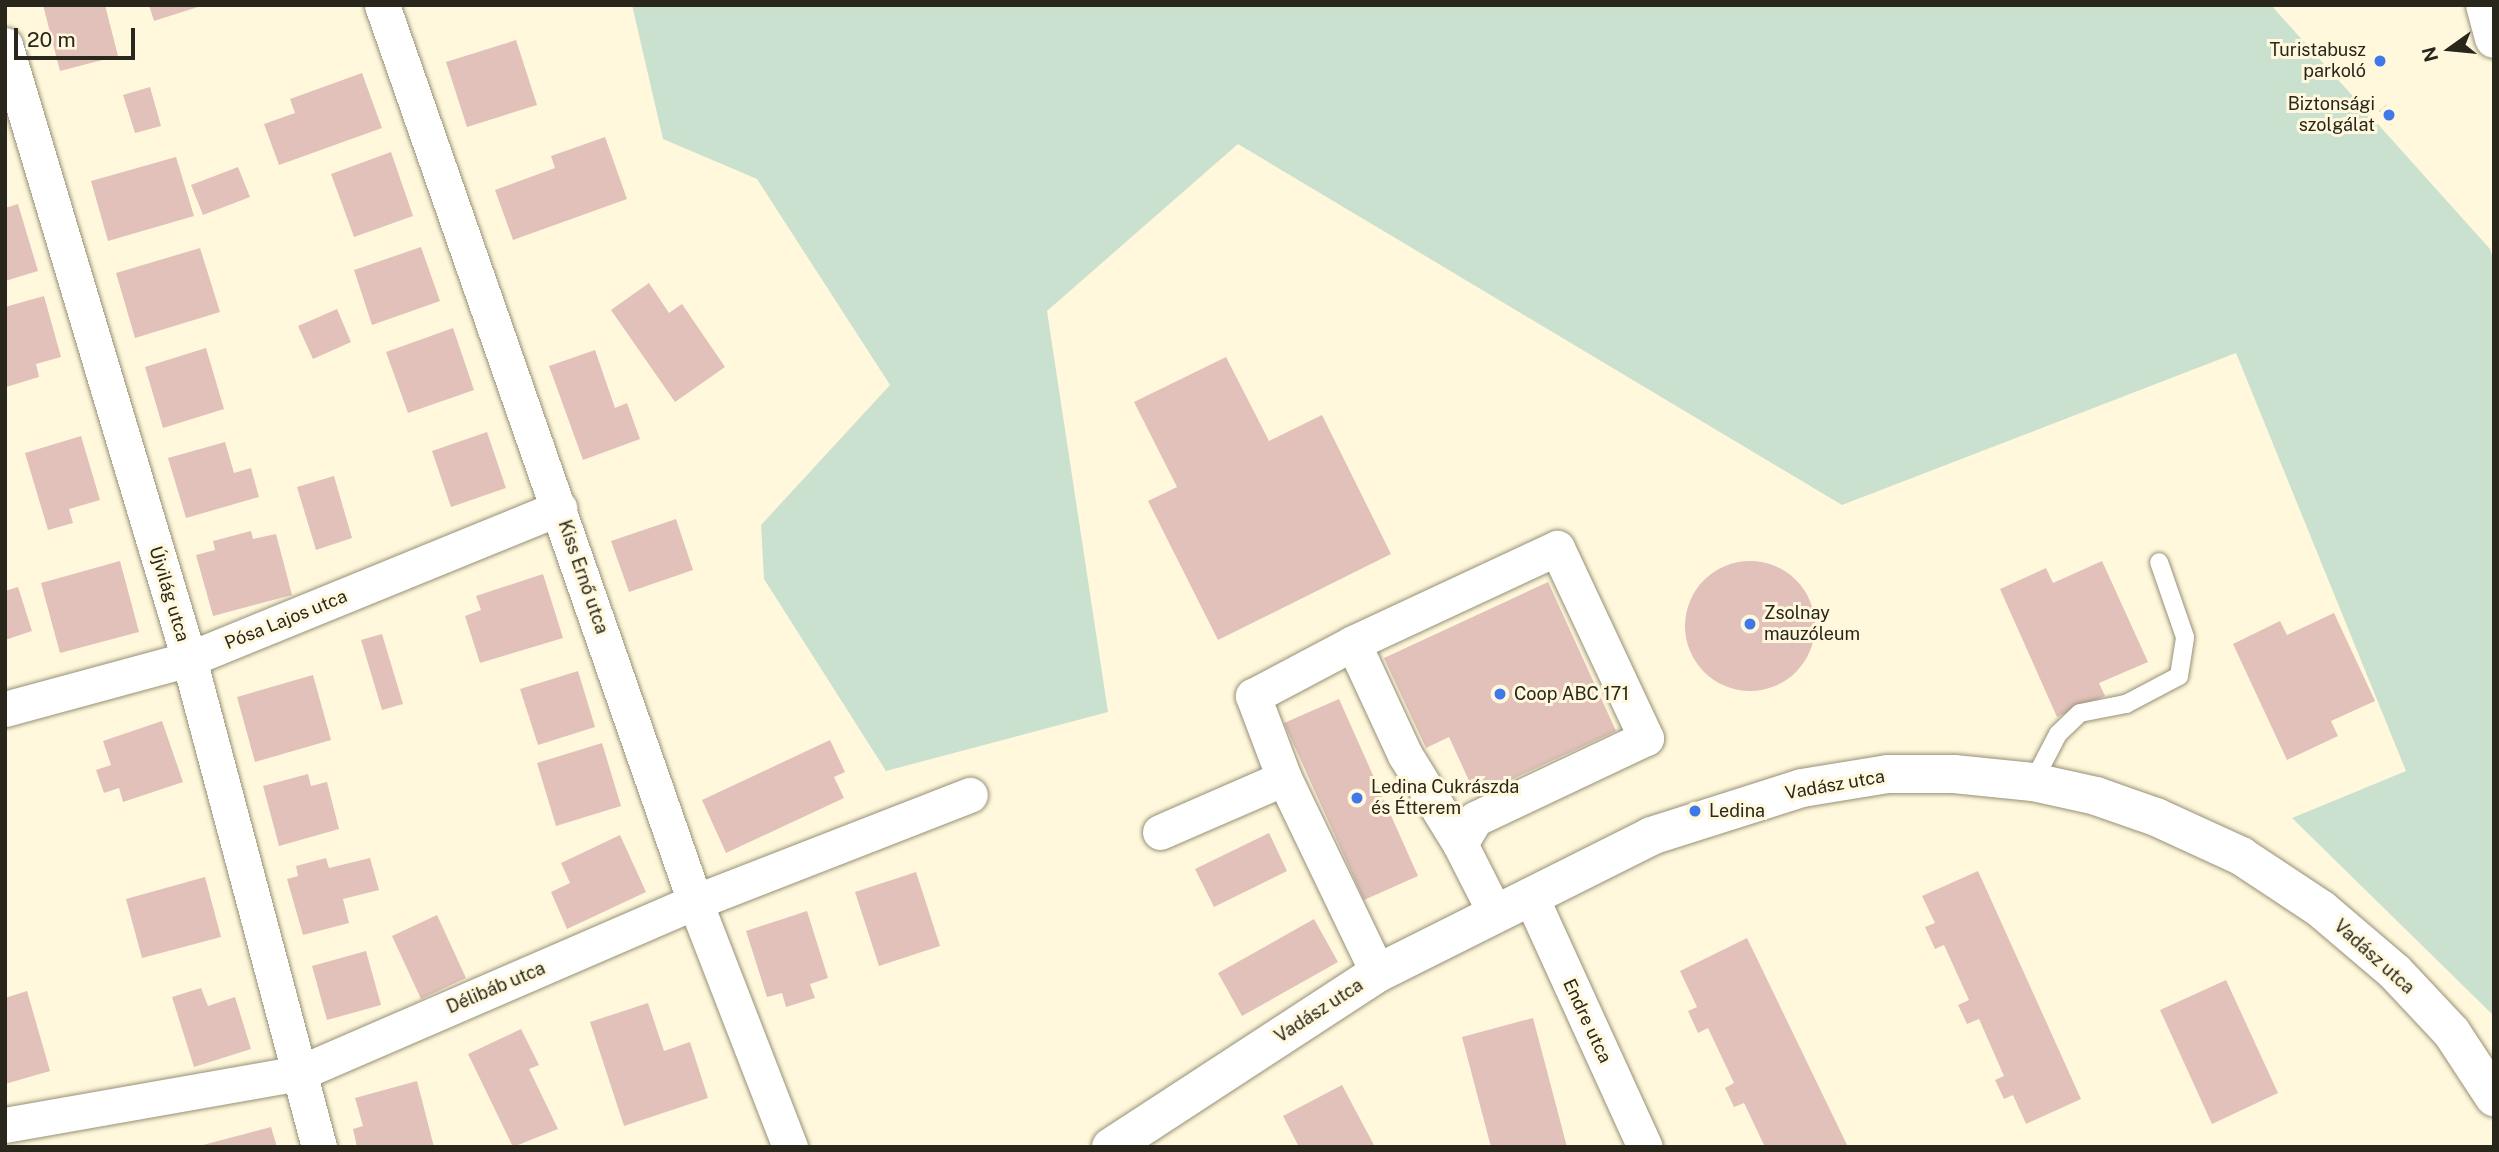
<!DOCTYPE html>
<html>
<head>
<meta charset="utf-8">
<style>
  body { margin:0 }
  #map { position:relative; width:2499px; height:1152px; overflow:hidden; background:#fff8dc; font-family:"Public Sans",sans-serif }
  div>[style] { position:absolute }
  .green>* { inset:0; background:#cbe1cf }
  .building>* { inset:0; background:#e1c1ba }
  .round { border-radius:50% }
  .roads { filter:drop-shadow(0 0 2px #969076) drop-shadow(0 0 2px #969076) }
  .service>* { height:18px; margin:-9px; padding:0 9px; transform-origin:9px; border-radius:9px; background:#fff }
  .minor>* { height:35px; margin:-17.5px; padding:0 17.5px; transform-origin:17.5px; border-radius:17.5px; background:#fff }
  .tertiary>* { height:38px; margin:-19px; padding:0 19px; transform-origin:19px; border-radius:19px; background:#fff }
  .dots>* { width:19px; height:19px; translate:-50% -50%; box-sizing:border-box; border:4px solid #fff8dc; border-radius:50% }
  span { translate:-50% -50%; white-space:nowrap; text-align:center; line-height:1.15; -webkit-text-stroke:6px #fff8dc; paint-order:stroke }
  .poi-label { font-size:18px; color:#29261c }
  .right { translate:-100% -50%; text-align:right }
  .left { translate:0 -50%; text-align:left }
  .street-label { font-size:18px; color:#29261c }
  .frame { position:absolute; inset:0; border:7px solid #29261c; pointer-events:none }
  .north { position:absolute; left:2415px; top:14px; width:70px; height:70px; -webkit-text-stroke:5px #fff8dc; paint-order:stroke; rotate:255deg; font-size:19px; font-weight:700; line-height:28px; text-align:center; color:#29261c }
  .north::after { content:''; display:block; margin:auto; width:24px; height:32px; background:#29261c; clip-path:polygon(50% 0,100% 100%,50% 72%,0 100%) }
  .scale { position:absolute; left:14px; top:28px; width:121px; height:32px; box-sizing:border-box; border:4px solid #29261c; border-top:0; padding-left:9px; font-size:21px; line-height:24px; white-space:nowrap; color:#29261c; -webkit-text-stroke:5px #fff8dc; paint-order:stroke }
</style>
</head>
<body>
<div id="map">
  <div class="green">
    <div style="clip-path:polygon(632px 5px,2271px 5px,2490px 249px,2494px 263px,2494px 1016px,2292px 818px,2406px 771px,2236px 353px,1842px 505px,1238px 144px,1047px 311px,1108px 712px,886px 771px,764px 579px,761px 525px,890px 385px,757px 179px,663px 139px)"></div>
  </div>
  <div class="building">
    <div style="clip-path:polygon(43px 5px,105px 5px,118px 56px,60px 71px)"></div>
    <div style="clip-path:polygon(149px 5px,200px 5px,201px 6px,154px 21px)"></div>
    <div style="clip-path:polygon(516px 40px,537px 105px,467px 127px,446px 62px)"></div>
    <div style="clip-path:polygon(362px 73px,382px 128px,279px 165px,264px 124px,295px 113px,290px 99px)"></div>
    <div style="clip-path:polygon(150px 87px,161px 126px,135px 133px,123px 95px)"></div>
    <div style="clip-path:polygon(2386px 105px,2398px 118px,2391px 125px,2379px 111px)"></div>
    <div style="clip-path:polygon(605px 137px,627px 199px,513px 240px,495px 190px,555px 168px,551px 156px)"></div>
    <div style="clip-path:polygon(391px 152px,413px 216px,354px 237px,331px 174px)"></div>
    <div style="clip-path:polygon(176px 157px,194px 216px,108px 241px,91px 181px)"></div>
    <div style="clip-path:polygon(238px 167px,250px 197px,203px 215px,191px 185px)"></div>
    <div style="clip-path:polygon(18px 204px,38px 271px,5px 281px,5px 208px)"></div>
    <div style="clip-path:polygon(421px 247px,440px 301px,372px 325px,354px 270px)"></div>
    <div style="clip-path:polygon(200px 248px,220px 312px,135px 338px,116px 273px)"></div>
    <div style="clip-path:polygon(649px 283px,669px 313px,682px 304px,725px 367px,675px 402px,611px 310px)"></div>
    <div style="clip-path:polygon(44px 296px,61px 357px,36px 364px,39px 377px,6px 387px,5px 307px)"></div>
    <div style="clip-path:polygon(337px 309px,351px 342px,313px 359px,298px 326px)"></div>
    <div style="clip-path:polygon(453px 328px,474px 390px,408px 413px,386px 352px)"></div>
    <div style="clip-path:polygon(206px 348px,224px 409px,163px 428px,145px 367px)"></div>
    <div style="clip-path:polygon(595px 350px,615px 408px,627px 403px,640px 439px,583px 460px,549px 366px)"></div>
    <div style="clip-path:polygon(1226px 357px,1269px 441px,1322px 415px,1391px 554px,1218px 640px,1148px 501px,1177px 487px,1134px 402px)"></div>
    <div style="clip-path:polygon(487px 432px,506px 488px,451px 507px,432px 451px)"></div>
    <div style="clip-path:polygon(81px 436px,100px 500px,69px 509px,73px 523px,48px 530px,25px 453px)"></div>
    <div style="clip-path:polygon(225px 442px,234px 473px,251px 468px,259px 497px,186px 518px,168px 458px)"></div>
    <div style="clip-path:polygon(334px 476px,352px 538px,316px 550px,297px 487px)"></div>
    <div style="clip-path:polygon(676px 519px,693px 570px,629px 592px,611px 541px)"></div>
    <div style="clip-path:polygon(251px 531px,253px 539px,276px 534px,292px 595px,213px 616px,196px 555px,215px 550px,213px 541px)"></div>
    <div class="round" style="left:1685px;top:561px;width:130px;height:130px"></div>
    <div style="clip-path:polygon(120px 561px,139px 632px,60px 653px,41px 583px)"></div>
    <div style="clip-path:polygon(2102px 561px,2148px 662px,2099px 683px,2105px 696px,2057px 717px,2000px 589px,2046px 568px,2053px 583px)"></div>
    <div style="clip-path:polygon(543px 574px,563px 638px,480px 663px,465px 616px,481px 610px,476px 596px)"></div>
    <div style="clip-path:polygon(1548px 582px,1616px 731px,1476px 796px,1449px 737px,1426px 748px,1384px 658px)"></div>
    <div style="clip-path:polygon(18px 587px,32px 631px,5px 640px,5px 591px)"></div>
    <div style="clip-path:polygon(2334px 613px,2375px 701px,2331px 721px,2338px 736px,2287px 760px,2233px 644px,2280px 621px,2287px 635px)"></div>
    <div style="clip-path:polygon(382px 634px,403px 704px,382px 710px,361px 640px)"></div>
    <div style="clip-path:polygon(578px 671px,595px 727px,538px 745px,520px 689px)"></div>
    <div style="clip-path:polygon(313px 675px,331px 740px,255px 762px,237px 697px)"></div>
    <div style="clip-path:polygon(1339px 699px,1418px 876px,1364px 900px,1284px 723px)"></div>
    <div style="clip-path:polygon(162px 721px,183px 782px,123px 802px,119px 788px,104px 793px,96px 770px,111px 765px,103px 741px)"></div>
    <div style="clip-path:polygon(830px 740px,845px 772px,834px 777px,844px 798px,726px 853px,702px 800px)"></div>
    <div style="clip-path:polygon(602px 743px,621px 806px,556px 826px,537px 763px)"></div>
    <div style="clip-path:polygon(308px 774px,311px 786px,327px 782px,339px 829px,279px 846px,263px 786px)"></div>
    <div style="clip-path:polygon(1269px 833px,1287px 871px,1214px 907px,1195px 869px)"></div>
    <div style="clip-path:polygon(620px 835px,646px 892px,567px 929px,551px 892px,570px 883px,561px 863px)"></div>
    <div style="clip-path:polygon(326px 858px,329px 868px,370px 858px,379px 890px,343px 899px,349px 923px,303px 935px,287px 879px,298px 876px,296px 866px)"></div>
    <div style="clip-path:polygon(1978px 871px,2081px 1099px,2026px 1124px,2013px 1095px,2004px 1099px,1995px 1080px,2004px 1076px,1979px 1019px,1967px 1024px,1958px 1005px,1969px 1000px,1944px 945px,1935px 949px,1925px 927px,1935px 923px,1922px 896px)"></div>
    <div style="clip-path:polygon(916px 872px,940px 946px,879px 966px,855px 892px)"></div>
    <div style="clip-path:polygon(205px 877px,221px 937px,142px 958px,126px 899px)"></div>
    <div style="clip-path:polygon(807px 911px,828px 978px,810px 984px,815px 998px,786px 1007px,782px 993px,767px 997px,746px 931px)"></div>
    <div style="clip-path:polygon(437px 915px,466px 978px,421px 999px,392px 936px)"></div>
    <div style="clip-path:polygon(1314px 919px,1338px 962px,1242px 1016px,1218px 973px)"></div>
    <div style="clip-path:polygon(1747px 938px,1848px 1147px,1765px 1147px,1744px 1103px,1734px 1107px,1725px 1088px,1734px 1083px,1708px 1028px,1698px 1033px,1688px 1011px,1697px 1007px,1680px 971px)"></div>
    <div style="clip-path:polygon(366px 951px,381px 1005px,327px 1020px,312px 966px)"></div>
    <div style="clip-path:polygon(2226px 980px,2278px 1093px,2212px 1124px,2160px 1010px)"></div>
    <div style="clip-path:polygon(201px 988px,208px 1006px,235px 997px,251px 1049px,194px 1067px,172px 997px)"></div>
    <div style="clip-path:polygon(27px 991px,50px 1071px,5px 1084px,5px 998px)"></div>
    <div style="clip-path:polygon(648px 1003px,664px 1051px,690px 1042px,708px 1098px,624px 1126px,590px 1022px)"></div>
    <div style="clip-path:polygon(1533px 1018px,1567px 1147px,1491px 1147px,1462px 1037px)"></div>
    <div style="clip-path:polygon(521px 1029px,539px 1065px,529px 1069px,558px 1129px,513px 1147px,468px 1054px)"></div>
    <div style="clip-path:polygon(417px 1081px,434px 1147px,357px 1147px,353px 1129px,363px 1126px,355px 1098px)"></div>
    <div style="clip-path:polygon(1342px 1085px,1375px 1147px,1299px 1147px,1283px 1116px)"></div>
    <div style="clip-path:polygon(271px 1127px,277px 1147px,199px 1147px,199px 1146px)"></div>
  </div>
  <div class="roads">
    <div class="service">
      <div style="left:2033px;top:782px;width:54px;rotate:-62.5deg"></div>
      <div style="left:2058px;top:734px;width:30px;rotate:-44deg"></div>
      <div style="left:2080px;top:713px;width:47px;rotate:-11.1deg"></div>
      <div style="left:2126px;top:704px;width:60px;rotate:-27.8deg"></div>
      <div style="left:2179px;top:676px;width:39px;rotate:-81deg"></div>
      <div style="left:2185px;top:637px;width:79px;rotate:-109.1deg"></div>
    </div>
    <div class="minor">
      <div style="left:382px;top:5px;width:950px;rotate:70.76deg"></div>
      <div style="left:695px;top:902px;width:263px;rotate:68.8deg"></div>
      <div style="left:5px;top:45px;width:641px;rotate:73.32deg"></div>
      <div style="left:189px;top:659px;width:505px;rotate:75.08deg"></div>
      <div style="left:5px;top:709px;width:191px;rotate:-15.2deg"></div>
      <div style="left:189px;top:659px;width:400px;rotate:-22.2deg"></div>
      <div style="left:1284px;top:778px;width:216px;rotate:64.3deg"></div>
      <div style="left:1160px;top:832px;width:135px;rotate:-23.5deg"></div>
      <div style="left:1284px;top:778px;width:88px;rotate:-110.7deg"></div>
      <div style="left:1253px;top:696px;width:113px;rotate:-27.9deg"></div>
      <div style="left:1460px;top:844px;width:105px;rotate:-121.7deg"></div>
      <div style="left:1405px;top:755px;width:123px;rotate:-114.9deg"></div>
      <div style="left:1353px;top:643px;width:225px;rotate:-25deg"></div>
      <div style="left:1557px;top:548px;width:210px;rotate:64.9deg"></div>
      <div style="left:1646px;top:738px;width:189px;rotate:154.7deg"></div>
      <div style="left:1475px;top:819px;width:29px;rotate:121deg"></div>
      <div style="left:1460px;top:844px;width:77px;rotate:63.1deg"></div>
      <div style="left:1530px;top:895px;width:277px;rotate:65.5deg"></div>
      <div style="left:5px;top:1125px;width:299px;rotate:-10deg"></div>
      <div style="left:299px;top:1073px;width:431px;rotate:-23.4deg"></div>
      <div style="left:695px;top:902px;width:295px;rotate:-21.3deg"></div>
    </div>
    <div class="tertiary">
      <div style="left:2485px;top:5px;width:35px;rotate:75deg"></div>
      <div style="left:1111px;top:1147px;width:319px;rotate:-33.1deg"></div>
      <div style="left:1378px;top:973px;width:305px;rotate:-26.6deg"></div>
      <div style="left:1651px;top:836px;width:158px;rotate:-17.6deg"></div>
      <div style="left:1802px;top:788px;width:87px;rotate:-9.2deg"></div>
      <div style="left:1888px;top:774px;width:66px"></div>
      <div style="left:1954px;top:774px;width:79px;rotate:5.8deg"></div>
      <div style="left:2033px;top:782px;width:65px;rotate:12.5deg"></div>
      <div style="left:2096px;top:796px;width:64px;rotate:19.3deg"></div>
      <div style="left:2156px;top:817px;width:94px;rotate:24.6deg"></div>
      <div style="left:2241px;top:856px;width:96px;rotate:33.5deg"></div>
      <div style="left:2321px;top:909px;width:97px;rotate:40.4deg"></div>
      <div style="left:2395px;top:972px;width:83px;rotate:46.9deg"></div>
      <div style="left:2452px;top:1033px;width:77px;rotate:56.7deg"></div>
    </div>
  </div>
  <div class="dots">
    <div style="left:2380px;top:61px;background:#3f78e8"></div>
    <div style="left:2389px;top:115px;background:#3f78e8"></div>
    <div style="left:1750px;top:624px;background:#3f78e8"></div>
    <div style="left:1500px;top:694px;background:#3f78e8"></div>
    <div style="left:1357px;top:798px;background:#3f78e8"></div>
    <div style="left:1695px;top:811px;background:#3f78e8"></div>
  </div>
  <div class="poi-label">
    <span class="right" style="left:2366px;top:61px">Turistabusz<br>parkoló</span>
    <span class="right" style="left:2375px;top:115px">Biztonsági<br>szolgálat</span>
    <span class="left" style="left:1764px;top:624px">Zsolnay<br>mauzóleum</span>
    <span class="left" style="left:1514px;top:694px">Coop ABC 171</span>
    <span class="left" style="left:1371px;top:798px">Ledina Cukrászda<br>és Étterem</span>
    <span class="left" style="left:1709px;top:811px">Ledina</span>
  </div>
  <div class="street-label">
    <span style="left:583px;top:577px;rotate:71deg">Kiss Ernő utca</span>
    <span style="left:169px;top:594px;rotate:73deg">Újvilág utca</span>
    <span style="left:286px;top:620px;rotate:-22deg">Pósa Lajos utca</span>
    <span style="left:1835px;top:785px;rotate:-10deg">Vadász utca</span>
    <span style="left:2374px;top:957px;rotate:42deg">Vadász utca</span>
    <span style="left:496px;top:988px;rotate:-23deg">Délibáb utca</span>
    <span style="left:1319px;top:1011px;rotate:-33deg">Vadász utca</span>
    <span style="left:1587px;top:1021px;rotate:65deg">Endre utca</span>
  </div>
  <div class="frame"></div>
  <div class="north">N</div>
  <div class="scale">20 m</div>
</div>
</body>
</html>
